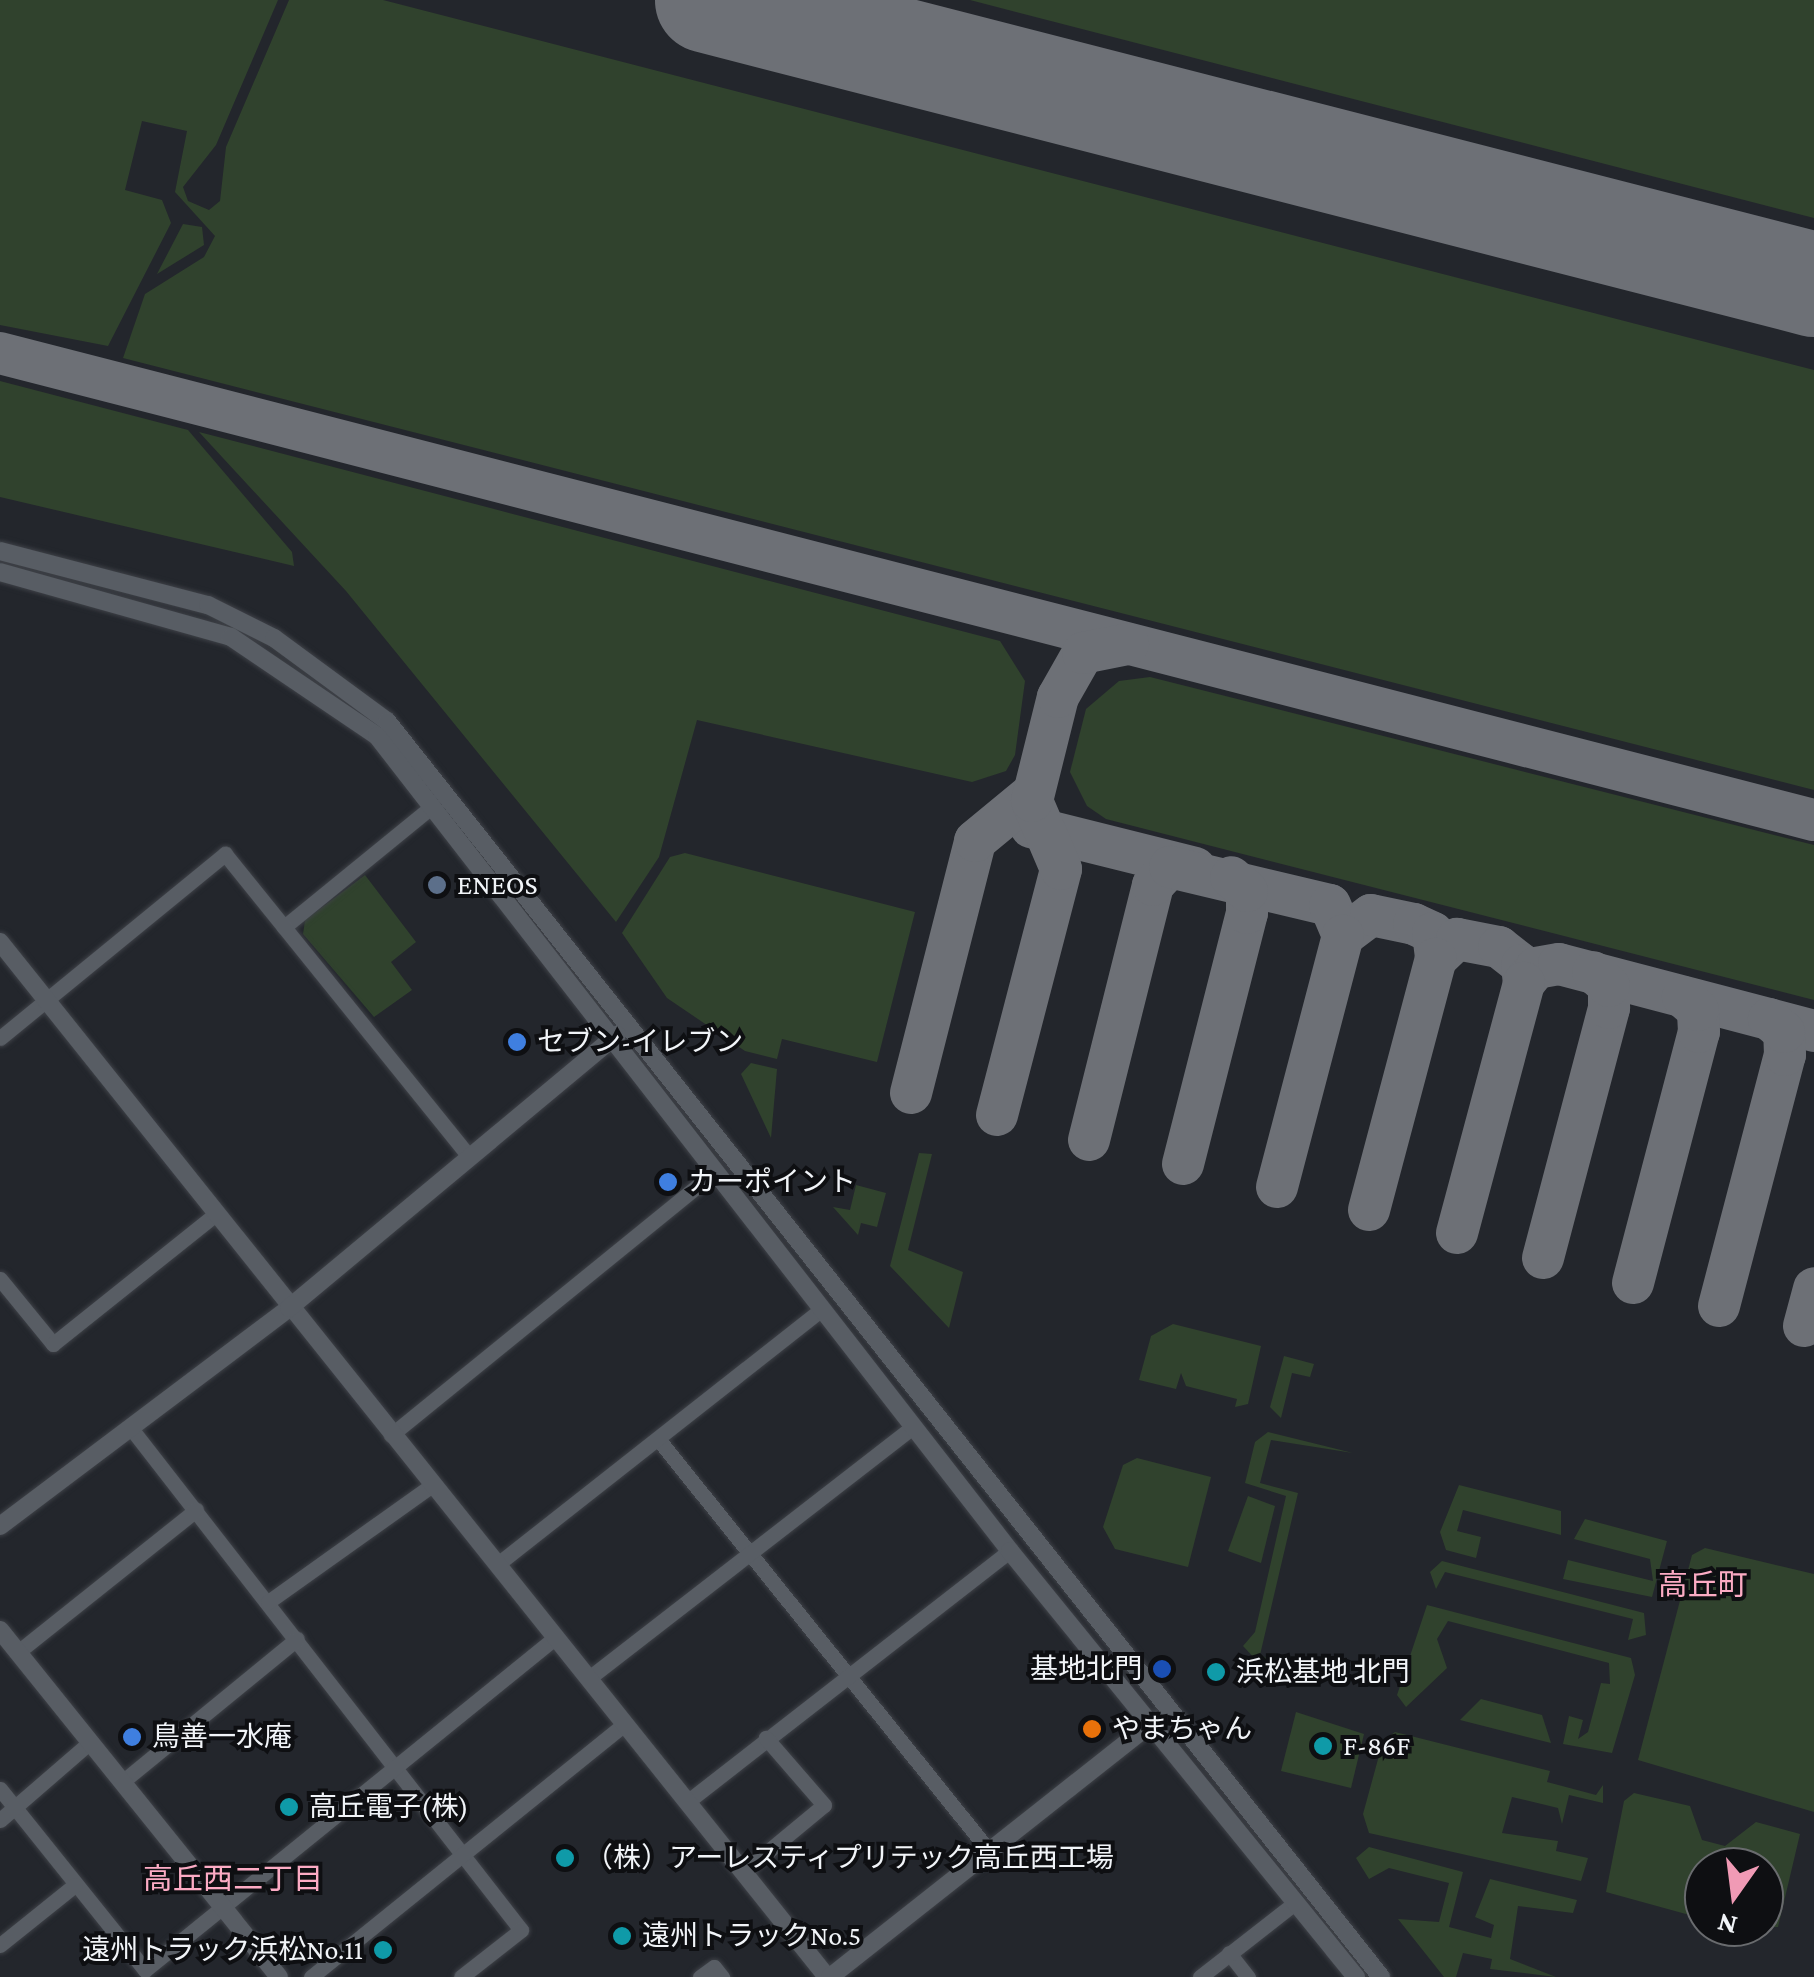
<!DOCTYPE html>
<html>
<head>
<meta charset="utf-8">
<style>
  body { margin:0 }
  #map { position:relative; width:1814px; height:1977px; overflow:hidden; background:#23262c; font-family:"Crimson Pro","Noto Sans JP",serif }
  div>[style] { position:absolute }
  .green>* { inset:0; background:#30422d }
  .taxiway>* { height:42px; margin:-21px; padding:0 21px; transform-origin:21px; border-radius:21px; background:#6d7076 }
  .runway>* { height:105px; margin:-52.5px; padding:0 52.5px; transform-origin:52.5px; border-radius:52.5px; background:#6d7076 }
  .roads { filter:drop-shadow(0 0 2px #3e4147) drop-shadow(0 0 2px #3e4147) }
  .minor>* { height:15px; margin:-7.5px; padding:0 7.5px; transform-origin:7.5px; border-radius:7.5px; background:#585d64 }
  .tertiary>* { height:18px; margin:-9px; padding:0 9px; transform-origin:9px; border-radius:9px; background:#585d64 }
  .dots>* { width:28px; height:28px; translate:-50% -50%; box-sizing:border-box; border:5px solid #0e0f12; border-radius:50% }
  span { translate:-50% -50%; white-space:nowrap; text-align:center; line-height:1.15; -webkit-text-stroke:8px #0e0f12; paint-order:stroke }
  .poi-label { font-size:28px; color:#f1f4f8 }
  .left { translate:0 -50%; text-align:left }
  .right { translate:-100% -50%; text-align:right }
  .neighbourhood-label { font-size:30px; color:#fcabc4 }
  .north { position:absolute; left:1684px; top:1847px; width:100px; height:100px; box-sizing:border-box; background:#0e0f12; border:2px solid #696b6e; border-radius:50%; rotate:194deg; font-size:28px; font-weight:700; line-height:40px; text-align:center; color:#f1f4f8 }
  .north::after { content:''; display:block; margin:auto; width:35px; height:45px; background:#f09ab5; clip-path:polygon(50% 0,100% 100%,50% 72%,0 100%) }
</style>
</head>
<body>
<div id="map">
  <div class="green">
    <div style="clip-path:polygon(0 0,278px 0,216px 145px,183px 187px,188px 201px,209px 210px,220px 201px,226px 147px,289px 0,383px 0,1814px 370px,1814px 790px,123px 358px,145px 294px,204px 257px,215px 236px,175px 192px,187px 131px,142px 121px,125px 190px,162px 200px,171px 223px,108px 346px,0 325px)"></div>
    <div style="clip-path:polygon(970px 0,1814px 0,1814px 218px)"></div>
    <div style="clip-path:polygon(183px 224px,202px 227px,204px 245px,157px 274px)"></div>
    <div style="clip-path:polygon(0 381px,188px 430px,292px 552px,294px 566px,0 497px)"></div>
    <div style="clip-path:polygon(199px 432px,1000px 641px,1025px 681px,1015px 755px,1006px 771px,972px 782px,697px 720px,659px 857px,616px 922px,346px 591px)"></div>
    <div style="clip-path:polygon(1150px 677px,1814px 845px,1814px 1000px,1106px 819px,1087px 806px,1070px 772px,1086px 709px,1119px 681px)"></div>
    <div style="clip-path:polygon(685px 853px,915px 912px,877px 1062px,782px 1039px,777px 1059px,745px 1051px,667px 998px,622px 933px,670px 857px)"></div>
    <div style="clip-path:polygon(365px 875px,416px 942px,391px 962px,412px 990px,374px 1017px,303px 934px,305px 920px)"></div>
    <div style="clip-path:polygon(751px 1063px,777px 1069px,771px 1138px,741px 1074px)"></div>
    <div style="clip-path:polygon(919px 1153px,932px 1154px,908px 1250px,963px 1272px,949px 1328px,890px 1266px)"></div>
    <div style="clip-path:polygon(856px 1185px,886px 1193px,877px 1227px,861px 1223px,858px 1235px,833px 1207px,850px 1210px)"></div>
    <div style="clip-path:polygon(1173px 1324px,1261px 1346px,1248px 1404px,1235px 1407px,1237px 1399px,1186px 1386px,1181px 1373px,1176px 1389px,1139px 1380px,1151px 1336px)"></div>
    <div style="clip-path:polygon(1284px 1356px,1314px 1364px,1310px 1377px,1292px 1373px,1281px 1418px,1270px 1407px)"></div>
    <div style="clip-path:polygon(1268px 1432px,1353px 1453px,1271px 1440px,1260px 1483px,1298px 1493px,1260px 1655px,1299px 1673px,1258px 1662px,1243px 1646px,1255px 1632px,1286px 1496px,1245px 1483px,1255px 1442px)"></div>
    <div style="clip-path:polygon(1137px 1458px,1211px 1477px,1188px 1567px,1115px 1549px,1103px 1527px,1123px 1465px)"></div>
    <div style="clip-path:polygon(1459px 1485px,1561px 1511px,1561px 1535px,1463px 1510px,1457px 1531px,1481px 1537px,1476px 1558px,1446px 1550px,1440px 1532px)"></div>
    <div style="clip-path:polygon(1248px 1496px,1275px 1506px,1261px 1563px,1228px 1551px)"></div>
    <div style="clip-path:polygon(1585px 1519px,1667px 1541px,1652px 1597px,1563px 1579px,1568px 1560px,1653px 1581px,1650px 1559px,1574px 1539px)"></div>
    <div style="clip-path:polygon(1705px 1548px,1814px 1574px,1814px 1812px,1638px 1760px,1692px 1555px)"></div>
    <div style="clip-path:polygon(1442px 1561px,1644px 1613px,1646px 1635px,1628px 1640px,1633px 1619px,1445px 1572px,1436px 1589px,1430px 1572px)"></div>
    <div style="clip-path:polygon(1427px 1605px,1631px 1658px,1635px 1675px,1612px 1753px,1563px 1744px,1569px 1716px,1583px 1720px,1578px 1739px,1588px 1732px,1601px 1683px,1610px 1684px,1609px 1663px,1448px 1621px,1437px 1639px,1447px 1668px,1406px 1707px,1397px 1695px)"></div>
    <div style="clip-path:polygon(1481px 1699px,1542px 1715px,1551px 1743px,1460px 1720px)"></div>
    <div style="clip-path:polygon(1296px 1712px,1364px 1734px,1351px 1788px,1281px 1771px)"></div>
    <div style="clip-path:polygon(1395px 1732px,1550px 1771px,1547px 1782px,1596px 1795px,1603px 1785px,1603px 1803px,1569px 1795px,1562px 1824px,1558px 1808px,1512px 1797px,1502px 1833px,1558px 1841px,1556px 1851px,1588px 1858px,1581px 1881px,1369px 1833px,1363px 1814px,1383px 1741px)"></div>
    <div style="clip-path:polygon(1634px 1793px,1690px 1806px,1702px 1840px,1725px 1846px,1756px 1822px,1800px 1834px,1778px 1927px,1737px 1927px,1764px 1927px,1764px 1867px,1704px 1867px,1704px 1919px,1606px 1892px,1624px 1801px)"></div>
    <div style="clip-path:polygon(1369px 1847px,1463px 1872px,1449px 1927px,1491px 1938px,1494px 1925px,1475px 1917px,1490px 1879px,1577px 1900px,1573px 1913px,1518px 1906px,1510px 1959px,1556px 1977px,1490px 1969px,1492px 1959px,1463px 1953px,1456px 1977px,1444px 1977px,1398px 1919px,1439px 1922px,1449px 1883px,1389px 1868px,1369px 1879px,1356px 1858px)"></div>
  </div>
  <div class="taxiway">
    <div style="left:0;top:353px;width:1873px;rotate:14.44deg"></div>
    <div style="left:1031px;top:827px;width:169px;rotate:14deg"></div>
    <div style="left:911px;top:1093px;width:260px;rotate:-75.7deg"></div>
    <div style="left:975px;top:841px;width:75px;rotate:-39.6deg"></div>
    <div style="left:997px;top:1115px;width:254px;rotate:-75.4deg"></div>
    <div style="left:1061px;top:869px;width:74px;rotate:-113.1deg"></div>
    <div style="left:1032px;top:801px;width:107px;rotate:-76deg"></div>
    <div style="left:1058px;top:697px;width:51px;rotate:-60.4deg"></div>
    <div style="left:1083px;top:653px;width:46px;rotate:-11.3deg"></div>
    <div style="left:1089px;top:1140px;width:263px;rotate:-75.9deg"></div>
    <div style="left:1153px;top:885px;width:25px;rotate:-47deg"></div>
    <div style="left:1170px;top:867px;width:164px;rotate:13.4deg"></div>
    <div style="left:1330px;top:905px;width:34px;rotate:67deg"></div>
    <div style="left:1343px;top:936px;width:35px;rotate:-37deg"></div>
    <div style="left:1371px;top:915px;width:44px;rotate:11.8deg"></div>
    <div style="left:1414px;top:924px;width:21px;rotate:25deg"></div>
    <div style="left:1433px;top:933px;width:26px;rotate:83deg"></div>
    <div style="left:1436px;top:959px;width:29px;rotate:-44deg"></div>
    <div style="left:1457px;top:939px;width:43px;rotate:10.8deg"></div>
    <div style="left:1499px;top:947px;width:29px;rotate:38deg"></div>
    <div style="left:1522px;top:965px;width:18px;rotate:84deg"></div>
    <div style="left:1524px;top:983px;width:19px;rotate:-51deg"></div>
    <div style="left:1536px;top:968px;width:23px;rotate:-10deg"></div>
    <div style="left:1559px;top:964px;width:264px;rotate:14.7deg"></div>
    <div style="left:1183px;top:1164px;width:259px;rotate:-75.7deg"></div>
    <div style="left:1247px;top:913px;width:22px;rotate:-90deg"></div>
    <div style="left:1247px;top:891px;width:21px;rotate:-139deg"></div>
    <div style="left:1277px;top:1187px;width:260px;rotate:-75.3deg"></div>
    <div style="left:1369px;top:1210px;width:260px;rotate:-75.1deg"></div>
    <div style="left:1457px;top:1233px;width:259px;rotate:-75deg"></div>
    <div style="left:1543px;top:1258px;width:259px;rotate:-75.2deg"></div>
    <div style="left:1609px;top:1008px;width:22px;rotate:-90deg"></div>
    <div style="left:1609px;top:986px;width:21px;rotate:-139deg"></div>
    <div style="left:1633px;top:1283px;width:260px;rotate:-75.3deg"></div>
    <div style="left:1699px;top:1032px;width:22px;rotate:-93deg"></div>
    <div style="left:1698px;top:1010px;width:20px;rotate:-139deg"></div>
    <div style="left:1719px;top:1306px;width:260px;rotate:-75.3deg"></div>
    <div style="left:1785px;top:1055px;width:23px;rotate:-92deg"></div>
    <div style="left:1784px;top:1032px;width:20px;rotate:-139deg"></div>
    <div style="left:1804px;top:1326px;width:39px;rotate:-75deg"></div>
  </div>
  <div class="runway">
    <div style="left:707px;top:0;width:1143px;rotate:14.39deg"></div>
  </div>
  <div class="roads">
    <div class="minor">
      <div style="left:284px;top:927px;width:188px;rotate:-39.2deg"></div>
      <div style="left:0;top:1038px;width:291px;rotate:-39.3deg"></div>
      <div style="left:225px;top:854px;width:387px;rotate:51.1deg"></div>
      <div style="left:0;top:1279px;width:84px;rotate:50.8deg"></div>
      <div style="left:53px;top:1344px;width:208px;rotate:-38.6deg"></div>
      <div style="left:130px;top:1427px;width:637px;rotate:52.14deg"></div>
      <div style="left:521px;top:1930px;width:76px;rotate:141.9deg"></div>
      <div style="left:391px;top:1435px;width:415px;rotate:-39.1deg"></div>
      <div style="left:658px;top:1439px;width:530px;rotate:51.21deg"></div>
      <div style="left:499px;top:1563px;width:409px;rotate:-38.2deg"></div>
      <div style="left:268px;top:1602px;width:201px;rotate:-35.5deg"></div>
      <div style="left:18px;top:1652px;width:228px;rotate:-38.6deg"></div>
      <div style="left:589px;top:1678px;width:410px;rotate:-37.8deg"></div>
      <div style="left:122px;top:1782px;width:226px;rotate:-39.3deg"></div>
      <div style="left:0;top:1789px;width:232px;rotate:51.3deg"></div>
      <div style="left:145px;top:1970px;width:529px;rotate:-39.02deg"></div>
      <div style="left:687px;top:1802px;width:409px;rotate:-37.9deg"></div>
      <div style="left:0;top:1820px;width:119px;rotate:-40.9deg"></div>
      <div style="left:743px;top:1872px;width:105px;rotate:-39.6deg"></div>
      <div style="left:824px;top:1805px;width:89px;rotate:-130.9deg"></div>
      <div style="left:0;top:1945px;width:96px;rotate:-38.7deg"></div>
      <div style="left:1229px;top:1953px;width:31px;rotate:52deg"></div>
      <div style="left:311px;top:1977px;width:403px;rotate:-38.9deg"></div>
      <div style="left:700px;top:1977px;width:17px;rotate:-36deg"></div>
      <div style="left:714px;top:1967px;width:13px;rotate:51deg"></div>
      <div style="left:1200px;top:1977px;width:122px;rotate:-38deg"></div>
    </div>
    <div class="tertiary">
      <div style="left:0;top:551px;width:215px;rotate:14.6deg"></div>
      <div style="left:208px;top:605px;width:74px;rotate:26.6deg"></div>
      <div style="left:274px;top:638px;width:140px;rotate:36.3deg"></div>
      <div style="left:387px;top:721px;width:1602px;rotate:51.64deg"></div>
      <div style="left:0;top:572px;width:240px;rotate:15.7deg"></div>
      <div style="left:231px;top:637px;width:176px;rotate:34.1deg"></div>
      <div style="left:377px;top:736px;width:1032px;rotate:52.16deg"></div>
      <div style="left:1010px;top:1551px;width:549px;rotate:50.92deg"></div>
      <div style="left:0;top:942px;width:1325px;rotate:51.37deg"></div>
      <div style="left:0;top:1526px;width:362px;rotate:-37deg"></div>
      <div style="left:289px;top:1308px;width:427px;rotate:-39.8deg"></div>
      <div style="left:0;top:1630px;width:445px;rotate:51.2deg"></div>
      <div style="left:830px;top:1977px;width:414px;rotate:-38.3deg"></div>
    </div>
  </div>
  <div class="dots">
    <div style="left:437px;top:885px;background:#5c6f8a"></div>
    <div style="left:517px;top:1042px;background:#3f7fe0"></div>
    <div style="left:668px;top:1182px;background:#3f7fe0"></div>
    <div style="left:1162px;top:1669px;background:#1a4fb4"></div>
    <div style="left:1216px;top:1672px;background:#0f9aa8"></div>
    <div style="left:1092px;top:1729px;background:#e8710a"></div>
    <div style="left:132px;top:1737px;background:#3f7fe0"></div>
    <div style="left:1323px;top:1746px;background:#0f9aa8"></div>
    <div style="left:289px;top:1807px;background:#0f9aa8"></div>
    <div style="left:565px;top:1858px;background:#0f9aa8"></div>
    <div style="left:622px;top:1936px;background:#0f9aa8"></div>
    <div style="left:383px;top:1950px;background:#0f9aa8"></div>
  </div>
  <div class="poi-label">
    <span class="left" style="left:457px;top:885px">ENEOS</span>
    <span class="left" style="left:537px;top:1042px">セブン-イレブン</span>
    <span class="left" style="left:688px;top:1182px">カーポイント</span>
    <span class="right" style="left:1142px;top:1669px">基地北門</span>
    <span class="left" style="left:1236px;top:1672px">浜松基地 北門</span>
    <span class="left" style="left:1112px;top:1729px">やまちゃん</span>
    <span class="left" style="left:152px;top:1737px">鳥善一水庵</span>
    <span class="left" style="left:1343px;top:1746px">F-86F</span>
    <span class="left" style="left:309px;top:1807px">高丘電子(株)</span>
    <span class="left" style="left:585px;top:1858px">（株）アーレスティプリテック高丘西工場</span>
    <span class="left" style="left:642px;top:1936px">遠州トラックNo.5</span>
    <span class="right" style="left:363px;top:1950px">遠州トラック浜松No.11</span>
  </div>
  <div class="neighbourhood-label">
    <span style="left:1703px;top:1585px">高丘町</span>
    <span style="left:233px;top:1879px">高丘西二丁目</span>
  </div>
  <div class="north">N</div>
</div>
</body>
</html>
